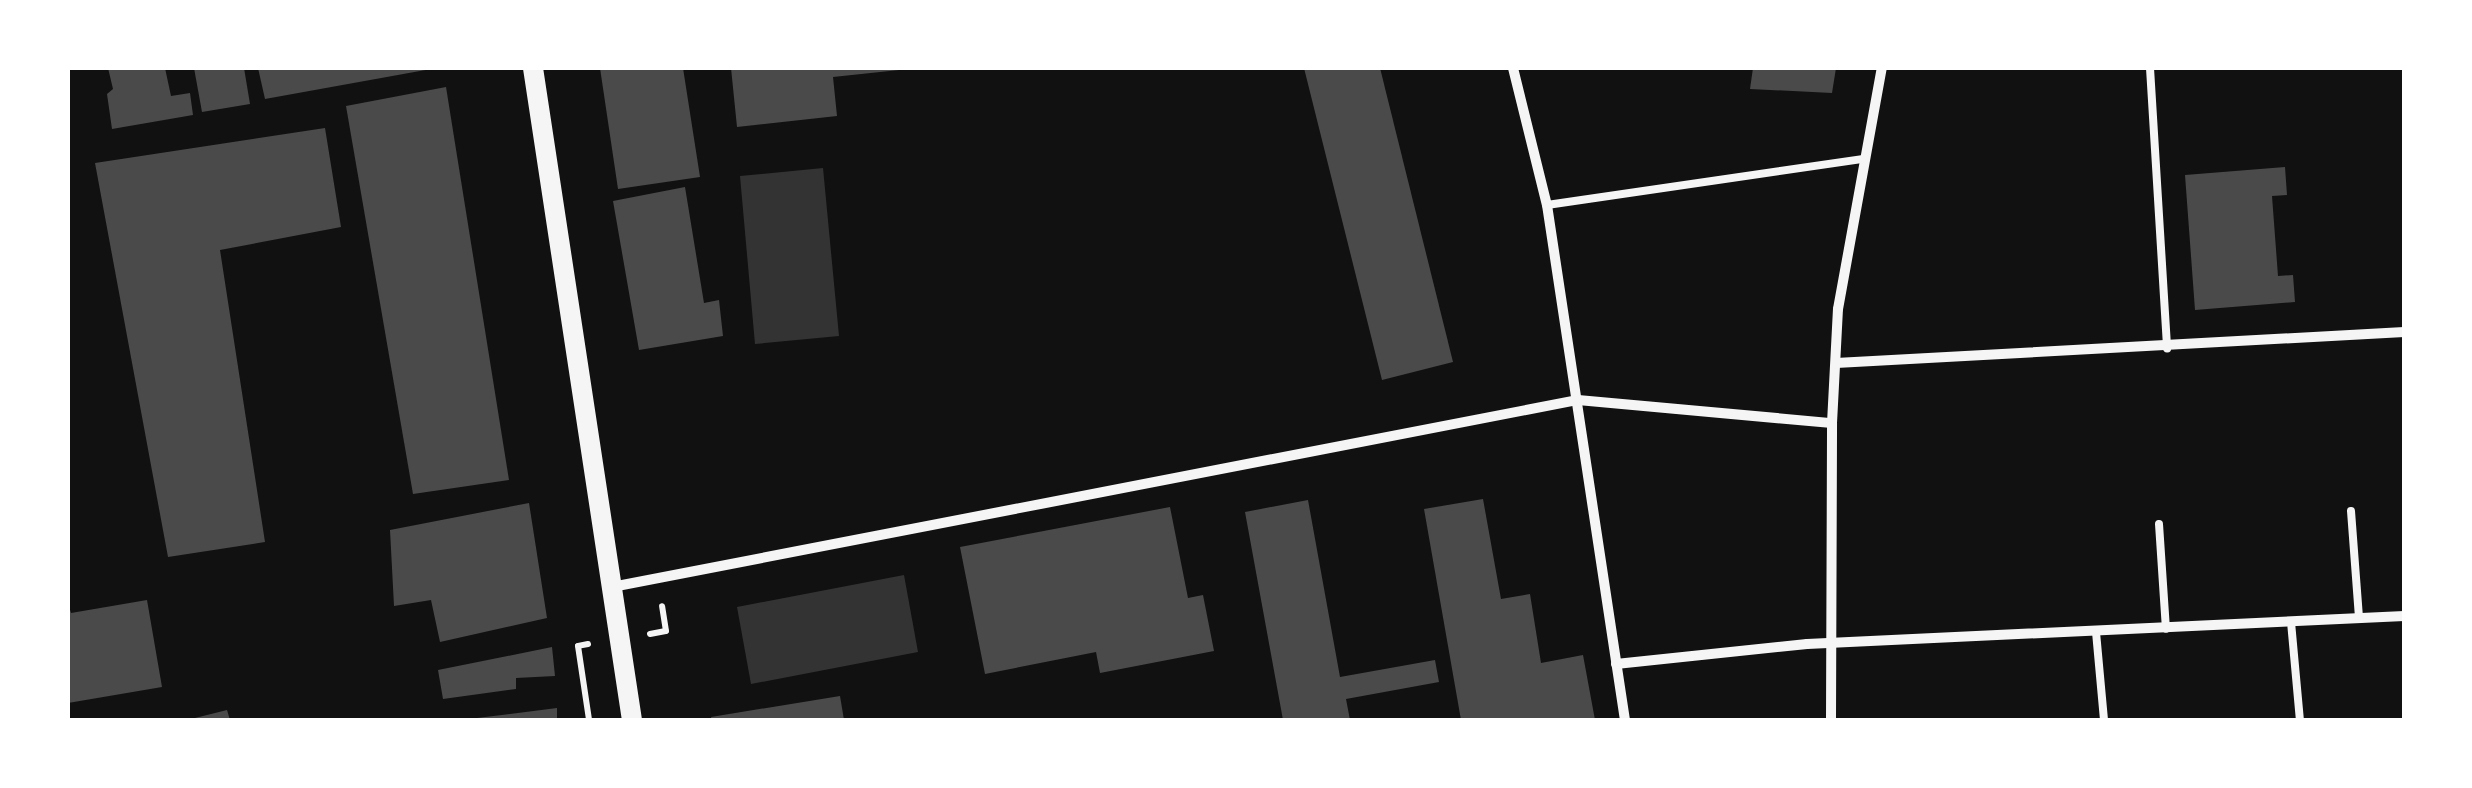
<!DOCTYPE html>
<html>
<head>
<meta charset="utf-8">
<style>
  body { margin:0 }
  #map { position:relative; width:2472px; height:788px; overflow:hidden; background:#111; font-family:"Sofia Sans Condensed",sans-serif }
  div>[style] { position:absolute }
  .water>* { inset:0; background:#333 }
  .building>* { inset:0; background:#4a4a4a }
  .path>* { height:6px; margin:-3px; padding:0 3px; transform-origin:3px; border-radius:3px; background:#f5f5f5 }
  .service>* { height:8px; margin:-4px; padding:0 4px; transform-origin:4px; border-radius:4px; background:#f5f5f5 }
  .minor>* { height:10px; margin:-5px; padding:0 5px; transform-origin:5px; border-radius:5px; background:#f5f5f5 }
  .secondary>* { height:20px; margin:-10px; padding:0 10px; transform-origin:10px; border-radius:10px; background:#f5f5f5 }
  span { translate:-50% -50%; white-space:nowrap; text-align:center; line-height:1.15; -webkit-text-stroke:9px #fff; paint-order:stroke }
  .frame { position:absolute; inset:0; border:70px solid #fff; pointer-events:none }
</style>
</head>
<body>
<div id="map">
  <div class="water">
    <div style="clip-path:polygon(823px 168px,839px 336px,755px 344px,740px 176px)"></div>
    <div style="clip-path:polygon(904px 575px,918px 652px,751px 684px,737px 607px)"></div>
  </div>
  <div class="building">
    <div style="clip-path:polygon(108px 68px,165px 68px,171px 96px,190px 93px,193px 115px,112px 129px,107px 94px,113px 89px)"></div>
    <div style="clip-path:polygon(194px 68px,244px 68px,250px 104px,202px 112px)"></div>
    <div style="clip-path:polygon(258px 68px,431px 68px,431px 69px,265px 99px)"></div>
    <div style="clip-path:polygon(600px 68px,683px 68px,700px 177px,618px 189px)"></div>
    <div style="clip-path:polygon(731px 68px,899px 68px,899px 70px,833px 77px,837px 116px,737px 127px)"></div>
    <div style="clip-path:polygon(1304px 68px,1380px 68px,1453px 362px,1382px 380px)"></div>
    <div style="clip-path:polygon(1753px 68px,1836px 68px,1832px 93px,1750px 89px)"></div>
    <div style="clip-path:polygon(446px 87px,509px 480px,413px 494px,346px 106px)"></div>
    <div style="clip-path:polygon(325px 128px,341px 227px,220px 250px,265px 542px,168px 557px,95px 163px)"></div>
    <div style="clip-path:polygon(2285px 167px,2287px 195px,2272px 196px,2278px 276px,2293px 275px,2295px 302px,2195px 310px,2185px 175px)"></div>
    <div style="clip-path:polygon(685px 187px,704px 303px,719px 300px,723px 336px,639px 350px,613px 201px)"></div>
    <div style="clip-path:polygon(1483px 499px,1501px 599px,1530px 594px,1541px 663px,1583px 655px,1595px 720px,1461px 720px,1424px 509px)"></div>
    <div style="clip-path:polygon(1308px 500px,1340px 677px,1435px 660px,1439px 682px,1346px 699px,1350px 720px,1283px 720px,1245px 512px)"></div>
    <div style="clip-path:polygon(529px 503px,547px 618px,440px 642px,431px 600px,394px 606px,390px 530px)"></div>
    <div style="clip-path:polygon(1170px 507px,1188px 598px,1203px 595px,1214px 651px,1100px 673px,1096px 652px,985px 674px,960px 547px)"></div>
    <div style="clip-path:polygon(147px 600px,162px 687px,68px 703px,68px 603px,71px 613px)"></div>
    <div style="clip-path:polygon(552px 647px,555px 676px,516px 678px,516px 689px,443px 699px,438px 670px)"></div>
    <div style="clip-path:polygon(840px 696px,844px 720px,712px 720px,711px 717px)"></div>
    <div style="clip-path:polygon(557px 708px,557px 720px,477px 720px,477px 718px)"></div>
    <div style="clip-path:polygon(227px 710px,230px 720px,191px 720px,191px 719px)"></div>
  </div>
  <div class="path">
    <div style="left:650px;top:634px;width:16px;rotate:-11deg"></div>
    <div style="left:666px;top:631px;width:25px;rotate:-99deg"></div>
    <div style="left:588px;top:644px;width:10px;rotate:169deg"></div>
    <div style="left:578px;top:646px;width:75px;rotate:81.5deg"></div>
  </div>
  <div class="service">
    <div style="left:2150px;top:68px;width:281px;rotate:86.5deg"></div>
    <div style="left:1547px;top:205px;width:318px;rotate:-8.3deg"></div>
    <div style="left:2351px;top:511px;width:107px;rotate:85.7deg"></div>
    <div style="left:2159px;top:524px;width:105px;rotate:86.2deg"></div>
    <div style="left:2291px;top:622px;width:98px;rotate:84.8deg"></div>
    <div style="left:2096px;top:632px;width:88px;rotate:84.8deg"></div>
  </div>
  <div class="minor">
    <div style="left:1513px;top:68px;width:141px;rotate:76.1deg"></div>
    <div style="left:1547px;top:205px;width:521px;rotate:81.39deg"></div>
    <div style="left:1836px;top:363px;width:569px;rotate:-3.12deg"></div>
    <div style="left:612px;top:587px;width:984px;rotate:-10.96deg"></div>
    <div style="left:1578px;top:400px;width:255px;rotate:5.2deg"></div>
    <div style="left:1616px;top:664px;width:192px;rotate:-6deg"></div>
    <div style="left:1807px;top:644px;width:598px;rotate:-2.69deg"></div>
    <div style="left:1831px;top:720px;width:297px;rotate:-89.8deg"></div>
    <div style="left:1832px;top:423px;width:114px;rotate:-87deg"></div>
    <div style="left:1838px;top:309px;width:245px;rotate:-79.7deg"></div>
  </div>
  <div class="secondary">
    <div style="left:533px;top:68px;width:659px;rotate:81.37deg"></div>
  </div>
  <div class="frame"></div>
</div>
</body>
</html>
